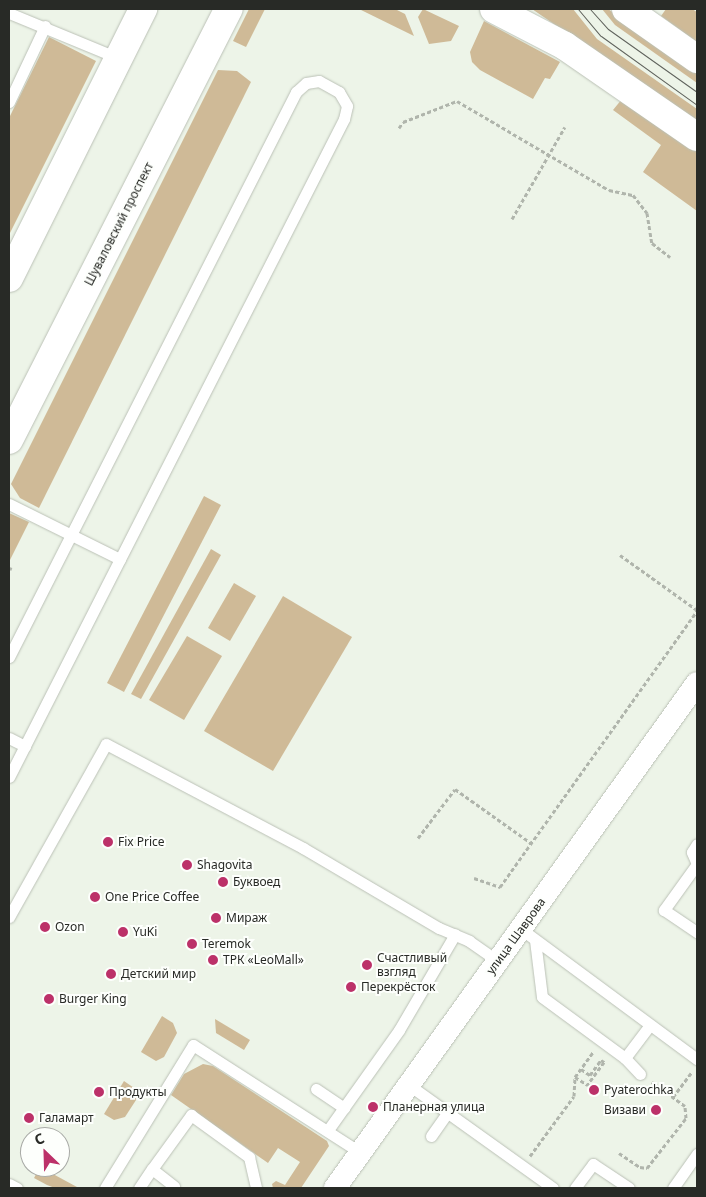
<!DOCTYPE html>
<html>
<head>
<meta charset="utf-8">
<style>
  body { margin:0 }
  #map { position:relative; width:706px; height:1197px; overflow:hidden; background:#edf4e8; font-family:"Noto Sans",sans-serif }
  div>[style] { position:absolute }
  .green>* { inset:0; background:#cfba97 }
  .path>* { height:3px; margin-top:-1.5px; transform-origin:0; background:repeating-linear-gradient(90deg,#b0b5ac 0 4px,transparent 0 6.5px) }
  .roads { filter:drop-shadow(0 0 1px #bbc1b6) drop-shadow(0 0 1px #bbc1b6) }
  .service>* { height:11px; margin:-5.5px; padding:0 5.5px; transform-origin:5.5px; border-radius:5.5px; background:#fff }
  .minor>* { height:22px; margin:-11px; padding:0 11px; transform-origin:11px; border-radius:11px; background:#fff }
  .tertiary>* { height:28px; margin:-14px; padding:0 14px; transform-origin:14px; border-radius:14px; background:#fff }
  .secondary>* { height:28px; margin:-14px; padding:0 14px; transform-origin:14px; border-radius:14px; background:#fff }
  .tram>* { height:1px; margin:-0.5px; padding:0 0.5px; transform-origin:0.5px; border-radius:0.5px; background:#5f625c }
  .dots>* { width:14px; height:14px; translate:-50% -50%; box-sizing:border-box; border:2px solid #fdfffc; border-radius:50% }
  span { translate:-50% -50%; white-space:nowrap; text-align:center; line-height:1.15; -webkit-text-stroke:4px #fdfffc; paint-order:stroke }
  .street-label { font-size:12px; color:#282a26 }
  .poi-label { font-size:12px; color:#282a26 }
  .left { translate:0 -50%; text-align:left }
  .right { translate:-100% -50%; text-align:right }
  .frame { position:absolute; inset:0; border:10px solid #282a26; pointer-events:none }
  .north { position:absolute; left:20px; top:1127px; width:50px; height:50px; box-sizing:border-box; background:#fdfffc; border:1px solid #a8aaa6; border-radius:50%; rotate:336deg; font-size:14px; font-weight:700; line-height:20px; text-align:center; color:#282a26 }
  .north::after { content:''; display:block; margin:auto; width:18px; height:22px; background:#bc3169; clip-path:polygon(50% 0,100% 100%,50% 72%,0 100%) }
</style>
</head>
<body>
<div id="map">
  <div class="green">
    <div style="clip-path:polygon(249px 9px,265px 9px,246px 47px,233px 41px)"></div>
    <div style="clip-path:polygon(359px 9px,395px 9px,405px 14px,414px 36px)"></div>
    <div style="clip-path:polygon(423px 9px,459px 26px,451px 41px,429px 44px,418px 17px)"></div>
    <div style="clip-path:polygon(532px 9px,573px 9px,597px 39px,697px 109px,697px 122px)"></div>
    <div style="clip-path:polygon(602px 9px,608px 9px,697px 72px,697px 83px,615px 25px)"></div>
    <div style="clip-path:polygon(666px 9px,692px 9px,697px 12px,697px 42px,661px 16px)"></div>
    <div style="clip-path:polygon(484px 21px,560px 62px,550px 79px,545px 78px,533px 99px,480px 70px,472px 62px,470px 52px)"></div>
    <div style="clip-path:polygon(49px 37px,96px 61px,9px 235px,9px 118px)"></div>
    <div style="clip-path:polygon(218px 70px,237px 71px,251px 82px,39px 508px,20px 498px,11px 484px)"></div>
    <div style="clip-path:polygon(622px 99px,697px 152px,697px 211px,643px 172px,661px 145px,613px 110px)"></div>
    <div style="clip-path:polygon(204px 496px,221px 505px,124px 692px,107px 683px)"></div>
    <div style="clip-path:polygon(9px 513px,29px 522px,10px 560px,9px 559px)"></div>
    <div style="clip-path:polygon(211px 549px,221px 555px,141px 699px,131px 694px)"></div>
    <div style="clip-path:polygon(234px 583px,256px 596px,230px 641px,208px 628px)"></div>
    <div style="clip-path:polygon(283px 596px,352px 637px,273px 771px,204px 731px)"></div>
    <div style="clip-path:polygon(187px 636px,222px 656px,184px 720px,149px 700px)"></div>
    <div style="clip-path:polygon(162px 1016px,173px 1023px,177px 1033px,164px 1057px,156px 1061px,141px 1052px)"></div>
    <div style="clip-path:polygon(215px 1019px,250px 1040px,244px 1050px,216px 1033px)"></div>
    <div style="clip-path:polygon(203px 1064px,213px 1066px,327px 1141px,329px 1146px,301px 1188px,273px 1188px,272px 1184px,276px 1181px,285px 1185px,300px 1162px,278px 1148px,268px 1163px,171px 1095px,184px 1074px)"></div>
    <div style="clip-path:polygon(124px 1081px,137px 1090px,138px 1097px,125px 1117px,114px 1120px,104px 1114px)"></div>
    <div style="clip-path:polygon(40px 1167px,77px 1187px,55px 1188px,47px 1185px,34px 1178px)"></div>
  </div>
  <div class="path">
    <div style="left:399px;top:128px;width:7px;rotate:-56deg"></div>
    <div style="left:403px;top:122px;width:58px;rotate:-21.3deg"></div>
    <div style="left:457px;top:101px;width:176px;rotate:30.4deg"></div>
    <div style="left:609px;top:190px;width:25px;rotate:12deg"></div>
    <div style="left:633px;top:195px;width:23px;rotate:52deg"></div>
    <div style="left:647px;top:213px;width:30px;rotate:81deg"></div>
    <div style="left:652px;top:243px;width:23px;rotate:38deg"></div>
    <div style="left:512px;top:219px;width:106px;rotate:-60.1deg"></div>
    <div style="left:620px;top:555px;width:95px;rotate:35.5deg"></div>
    <div style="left:9px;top:568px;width:3px;rotate:18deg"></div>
    <div style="left:418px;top:838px;width:61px;rotate:-52.9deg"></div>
    <div style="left:455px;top:789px;width:93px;rotate:35.4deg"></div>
    <div style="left:474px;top:878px;width:28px;rotate:19deg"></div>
    <div style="left:500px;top:887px;width:339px;rotate:-54.5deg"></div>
    <div style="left:581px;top:1069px;width:11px;rotate:34deg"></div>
    <div style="left:590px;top:1075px;width:19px;rotate:-54deg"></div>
    <div style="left:601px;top:1060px;width:4px;rotate:34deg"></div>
    <div style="left:604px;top:1062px;width:29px;rotate:126deg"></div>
    <div style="left:575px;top:1077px;width:15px;rotate:32deg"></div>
    <div style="left:673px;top:1097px;width:31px;rotate:-53deg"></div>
    <div style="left:619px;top:1153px;width:25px;rotate:34deg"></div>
    <div style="left:640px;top:1167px;width:7px;rotate:8deg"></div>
    <div style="left:647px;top:1168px;width:63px;rotate:-52deg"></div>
    <div style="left:686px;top:1118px;width:12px;rotate:-95deg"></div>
    <div style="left:685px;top:1106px;width:41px;rotate:-144deg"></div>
    <div style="left:530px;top:1156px;width:74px;rotate:-53.7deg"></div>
    <div style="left:574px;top:1096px;width:19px;rotate:-87deg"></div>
    <div style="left:575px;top:1077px;width:31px;rotate:-54deg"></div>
  </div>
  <div class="roads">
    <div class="service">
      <div style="left:9px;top:13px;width:118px;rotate:22.4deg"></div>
      <div style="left:9px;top:102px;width:84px;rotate:-64.7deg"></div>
      <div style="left:9px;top:504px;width:124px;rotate:26.4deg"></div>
      <div style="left:9px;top:657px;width:634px;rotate:-63.07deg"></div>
      <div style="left:296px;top:92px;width:13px;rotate:-42deg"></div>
      <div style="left:306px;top:83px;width:13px;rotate:-9deg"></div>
      <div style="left:319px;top:81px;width:23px;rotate:29deg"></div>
      <div style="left:339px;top:92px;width:16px;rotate:60deg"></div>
      <div style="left:347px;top:106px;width:13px;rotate:103deg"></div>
      <div style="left:344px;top:119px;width:738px;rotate:116.98deg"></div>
      <div style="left:9px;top:738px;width:18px;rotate:27deg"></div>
      <div style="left:697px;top:864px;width:57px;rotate:125.7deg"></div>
      <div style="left:664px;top:910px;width:40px;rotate:34deg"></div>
      <div style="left:697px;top:864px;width:13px;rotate:-113deg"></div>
      <div style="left:692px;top:852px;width:9px;rotate:-58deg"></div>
      <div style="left:9px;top:917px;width:198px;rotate:-60.7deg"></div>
      <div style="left:106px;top:744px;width:223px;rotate:27.8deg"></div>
      <div style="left:303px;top:848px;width:158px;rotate:30.5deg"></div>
      <div style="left:439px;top:928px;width:33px;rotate:23deg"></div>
      <div style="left:469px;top:941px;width:35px;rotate:35deg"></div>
      <div style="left:521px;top:929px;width:219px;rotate:36.5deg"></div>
      <div style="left:535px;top:940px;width:57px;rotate:83deg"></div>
      <div style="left:542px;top:997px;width:103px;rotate:36.3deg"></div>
      <div style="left:625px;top:1058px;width:41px;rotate:-52.9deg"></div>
      <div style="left:625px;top:1058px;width:22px;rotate:47deg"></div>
      <div style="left:409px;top:1085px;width:177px;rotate:35.6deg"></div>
      <div style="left:316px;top:1089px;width:34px;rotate:34deg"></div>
      <div style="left:328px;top:1130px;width:123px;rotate:-54.6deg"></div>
      <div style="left:399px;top:1030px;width:111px;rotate:-59.7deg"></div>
      <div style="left:431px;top:1136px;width:28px;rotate:-55deg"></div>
      <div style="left:152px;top:1169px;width:67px;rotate:-54.2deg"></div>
      <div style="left:191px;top:1115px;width:72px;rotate:35.9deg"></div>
      <div style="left:249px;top:1157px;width:32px;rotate:77deg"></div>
      <div style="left:9px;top:1184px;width:9px;rotate:27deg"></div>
      <div style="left:105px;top:1188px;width:168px;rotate:-58.4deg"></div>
      <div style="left:193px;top:1045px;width:200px;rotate:32.7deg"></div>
      <div style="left:139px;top:1188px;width:23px;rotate:-56deg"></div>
      <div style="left:152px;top:1169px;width:28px;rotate:38deg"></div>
      <div style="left:575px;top:1188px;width:30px;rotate:-53deg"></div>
      <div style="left:593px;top:1164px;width:43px;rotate:33.7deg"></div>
      <div style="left:673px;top:1188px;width:42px;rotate:-54.8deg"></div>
    </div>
    <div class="minor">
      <div style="left:335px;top:1188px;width:621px;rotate:-54.37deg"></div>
    </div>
    <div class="tertiary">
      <div style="left:494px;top:9px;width:80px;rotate:27.5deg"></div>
      <div style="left:565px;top:46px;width:160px;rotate:34.6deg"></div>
      <div style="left:626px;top:9px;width:87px;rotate:35.2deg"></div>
    </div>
    <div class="secondary">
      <div style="left:9px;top:278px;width:301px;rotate:-63.5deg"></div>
      <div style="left:9px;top:440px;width:484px;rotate:-63deg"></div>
    </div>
  </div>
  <div class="tram">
    <div style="left:578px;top:9px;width:35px;rotate:50deg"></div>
    <div style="left:601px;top:36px;width:118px;rotate:35.7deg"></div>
    <div style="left:590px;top:9px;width:27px;rotate:48deg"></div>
    <div style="left:608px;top:29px;width:109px;rotate:35.3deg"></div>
  </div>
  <div class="dots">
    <div style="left:108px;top:842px;background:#bc3169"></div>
    <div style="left:187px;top:865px;background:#bc3169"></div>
    <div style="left:223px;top:882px;background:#bc3169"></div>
    <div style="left:95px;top:897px;background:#bc3169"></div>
    <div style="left:216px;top:918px;background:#bc3169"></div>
    <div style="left:45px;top:927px;background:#bc3169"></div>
    <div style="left:123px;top:932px;background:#bc3169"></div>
    <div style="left:192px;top:944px;background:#bc3169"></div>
    <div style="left:213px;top:960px;background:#bc3169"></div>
    <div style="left:367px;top:965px;background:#bc3169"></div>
    <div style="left:111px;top:974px;background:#bc3169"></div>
    <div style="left:351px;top:987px;background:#bc3169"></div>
    <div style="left:49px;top:999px;background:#bc3169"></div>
    <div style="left:594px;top:1090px;background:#bc3169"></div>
    <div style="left:99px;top:1092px;background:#bc3169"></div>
    <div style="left:373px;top:1107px;background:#bc3169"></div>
    <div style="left:656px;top:1110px;background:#bc3169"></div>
    <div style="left:29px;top:1118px;background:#bc3169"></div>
  </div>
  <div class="street-label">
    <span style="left:119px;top:224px;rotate:-63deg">Шуваловский проспект</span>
    <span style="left:516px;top:936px;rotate:-54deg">улица Шаврова</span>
  </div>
  <div class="poi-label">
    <span class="left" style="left:118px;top:842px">Fix Price</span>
    <span class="left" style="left:197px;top:865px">Shagovita</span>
    <span class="left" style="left:233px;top:882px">Буквоед</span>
    <span class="left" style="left:105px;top:897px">One Price Coffee</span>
    <span class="left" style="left:226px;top:918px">Мираж</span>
    <span class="left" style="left:55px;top:927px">Ozon</span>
    <span class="left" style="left:133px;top:932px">YuKi</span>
    <span class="left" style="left:202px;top:944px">Teremok</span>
    <span class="left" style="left:377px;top:965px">Счастливый<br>взгляд</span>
    <span class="left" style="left:223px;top:960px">ТРК «LeoMall»</span>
    <span class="left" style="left:121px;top:974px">Детский мир</span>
    <span class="left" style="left:361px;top:987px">Перекрёсток</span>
    <span class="left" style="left:59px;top:999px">Burger King</span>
    <span class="left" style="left:604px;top:1090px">Pyaterochka</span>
    <span class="left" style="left:109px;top:1092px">Продукты</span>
    <span class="left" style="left:383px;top:1107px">Планерная улица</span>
    <span class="right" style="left:646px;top:1110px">Визави</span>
    <span class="left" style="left:39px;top:1118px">Галамарт</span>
  </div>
  <div class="frame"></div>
  <div class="north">С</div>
</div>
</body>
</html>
